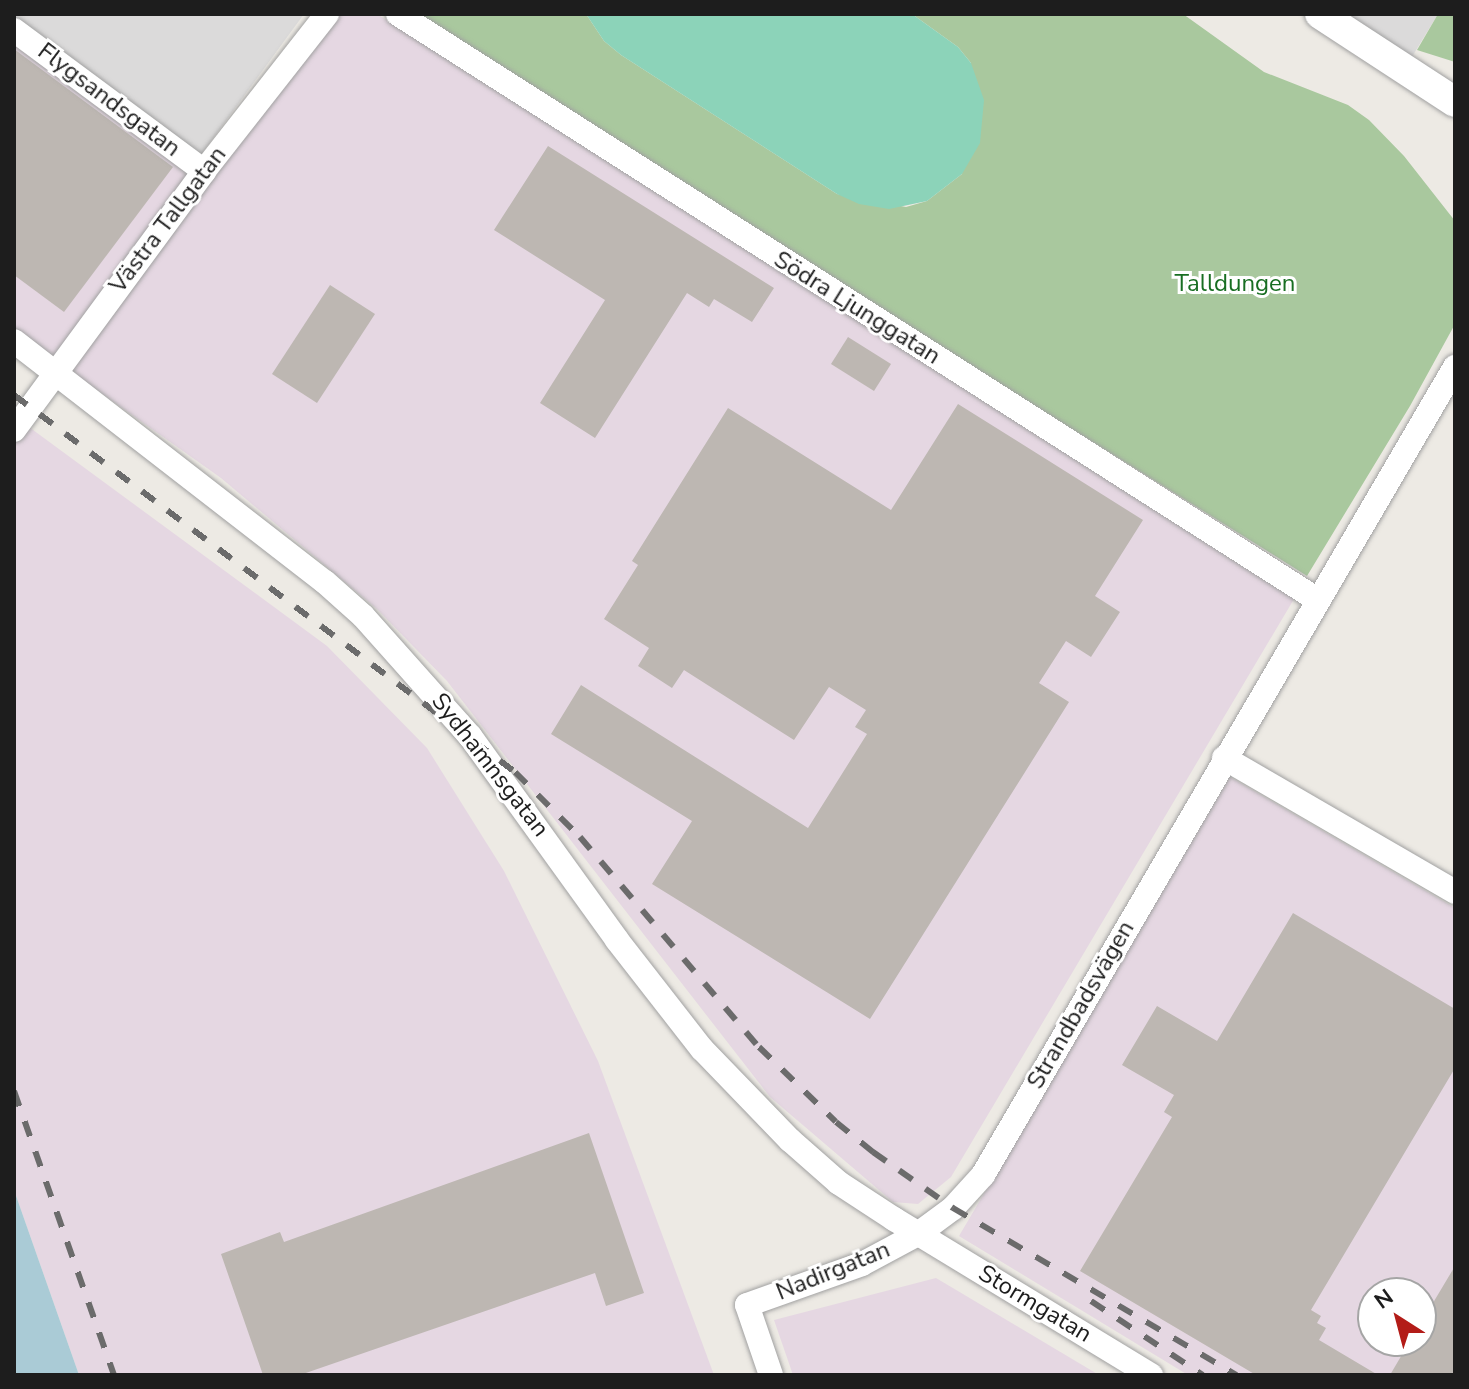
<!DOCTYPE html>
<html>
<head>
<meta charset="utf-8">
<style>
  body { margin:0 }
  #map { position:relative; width:1469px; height:1389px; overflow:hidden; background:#edeae4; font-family:"Nunito Sans",sans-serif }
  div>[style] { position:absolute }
  .residential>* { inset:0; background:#dbdada }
  .industrial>* { inset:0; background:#e5d7e2 }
  .forest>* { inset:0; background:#a9c89e }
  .pitch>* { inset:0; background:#8cd3b9 }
  .water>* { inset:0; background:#aacbd6 }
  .building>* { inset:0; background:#bdb7b2 }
  .roads { filter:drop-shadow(0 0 2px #a1a1a1) drop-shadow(0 0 2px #a1a1a1) }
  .minor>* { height:24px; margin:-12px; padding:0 12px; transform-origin:12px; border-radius:12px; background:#fff }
  .tertiary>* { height:30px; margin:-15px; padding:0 15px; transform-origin:15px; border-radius:15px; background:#fff }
  .rail>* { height:6px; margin-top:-3px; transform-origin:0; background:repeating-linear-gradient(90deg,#6b6b6b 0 16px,transparent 0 32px) }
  span { translate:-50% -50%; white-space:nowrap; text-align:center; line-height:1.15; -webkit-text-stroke:6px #fff; paint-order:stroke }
  .street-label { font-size:24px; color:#1d1d1d }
  .park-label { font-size:24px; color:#186e22 }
  .frame { position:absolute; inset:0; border:16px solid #1d1d1d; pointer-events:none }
  .north { position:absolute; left:1357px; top:1277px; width:80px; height:80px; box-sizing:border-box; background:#fff; border:2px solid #a5a5a5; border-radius:50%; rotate:324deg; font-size:22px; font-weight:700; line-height:32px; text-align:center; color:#1d1d1d }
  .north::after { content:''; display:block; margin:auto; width:28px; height:36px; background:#b31c18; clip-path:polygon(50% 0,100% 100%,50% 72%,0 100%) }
</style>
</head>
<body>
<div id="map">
  <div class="residential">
    <div style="clip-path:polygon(14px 14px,304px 14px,200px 156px,14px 20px)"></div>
    <div style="clip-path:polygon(1328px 14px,1438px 14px,1407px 65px)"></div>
  </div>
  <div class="industrial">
    <div style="clip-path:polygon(331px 14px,377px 14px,1294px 599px,951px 1177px,918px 1204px,893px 1202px,770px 1097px,447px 681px,377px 609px,221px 478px,70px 371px)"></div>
    <div style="clip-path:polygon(14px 36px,192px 170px,52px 362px,14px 333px)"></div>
    <div style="clip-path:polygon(14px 416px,327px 646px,427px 748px,504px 871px,598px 1061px,714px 1375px,79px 1375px,14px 1190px)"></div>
    <div style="clip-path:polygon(evenodd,1230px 777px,1455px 908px,1455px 1375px,1188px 1375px,959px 1236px,1230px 777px,1373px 1293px,1421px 1293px,1421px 1341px,1373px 1341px,1373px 1293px)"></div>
    <div style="clip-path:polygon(936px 1278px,1099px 1375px,793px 1375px,774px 1320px)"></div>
  </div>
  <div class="forest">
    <div style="clip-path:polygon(409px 14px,586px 14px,604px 41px,621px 55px,837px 194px,906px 207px,927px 201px,962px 174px,971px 63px,958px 47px,912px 14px,1183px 14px,1264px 72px,1348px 105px,1369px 120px,1404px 156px,1455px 221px,1455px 324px,1410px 406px,1307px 576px)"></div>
    <div style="clip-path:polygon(1438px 14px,1455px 14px,1455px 62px,1417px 50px)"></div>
  </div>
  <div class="pitch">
    <div style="clip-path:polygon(586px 14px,912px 14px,958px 47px,971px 63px,984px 100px,980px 143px,962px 174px,927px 201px,889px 209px,859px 204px,837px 194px,621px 55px,604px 41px)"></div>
  </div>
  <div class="water">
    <div style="clip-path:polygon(14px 1190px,79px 1375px,14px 1375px)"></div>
  </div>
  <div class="building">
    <div style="clip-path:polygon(14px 49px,173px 167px,64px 312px,14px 275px)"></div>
    <div style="clip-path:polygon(548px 146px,774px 288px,752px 322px,714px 299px,709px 307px,687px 293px,595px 438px,540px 403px,605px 300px,494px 230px)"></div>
    <div style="clip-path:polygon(330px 285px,375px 314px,317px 403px,272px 374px)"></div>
    <div style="clip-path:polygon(848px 337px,891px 364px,874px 391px,831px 364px)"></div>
    <div style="clip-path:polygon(958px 404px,1143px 520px,1095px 596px,1120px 612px,1091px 657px,1066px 641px,1039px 683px,1069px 702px,870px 1019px,652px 884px,692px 821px,551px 734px,581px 685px,808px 828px,867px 734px,855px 727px,866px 710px,829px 687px,794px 740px,684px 670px,672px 688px,638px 666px,649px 648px,604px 619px,638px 565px,632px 561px,728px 408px,891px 510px)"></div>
    <div style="clip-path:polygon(1293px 913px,1455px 1009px,1455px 1068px,1311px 1310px,1321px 1316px,1317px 1323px,1326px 1328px,1319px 1340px,1378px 1375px,1256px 1375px,1080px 1271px,1172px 1117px,1164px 1112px,1174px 1095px,1122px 1065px,1157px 1006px,1217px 1041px)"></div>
    <div style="clip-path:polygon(589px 1133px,644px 1293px,606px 1306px,595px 1273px,300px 1375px,263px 1375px,221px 1254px,280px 1232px,284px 1242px)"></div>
    <div style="clip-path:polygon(1455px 1266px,1455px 1375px,1390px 1375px,1410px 1341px,1421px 1341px,1421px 1323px)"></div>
  </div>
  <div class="roads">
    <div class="minor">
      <div style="left:398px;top:14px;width:1091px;rotate:32.5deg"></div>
      <div style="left:14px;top:30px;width:237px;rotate:36.6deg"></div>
      <div style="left:14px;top:341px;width:393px;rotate:37.8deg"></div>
      <div style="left:325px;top:582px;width:51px;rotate:41.8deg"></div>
      <div style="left:363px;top:616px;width:161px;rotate:48.3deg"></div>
      <div style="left:470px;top:736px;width:251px;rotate:54.2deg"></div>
      <div style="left:617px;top:940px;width:138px;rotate:52.1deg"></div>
      <div style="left:702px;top:1049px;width:127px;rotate:46deg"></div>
      <div style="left:790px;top:1140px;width:65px;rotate:41.3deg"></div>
      <div style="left:839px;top:1183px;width:66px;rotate:33.2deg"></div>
      <div style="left:894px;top:1219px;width:301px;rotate:31.3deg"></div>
      <div style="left:14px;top:430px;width:321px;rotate:-53.7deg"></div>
      <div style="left:204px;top:171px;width:199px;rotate:-51.9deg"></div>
      <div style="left:1224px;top:758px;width:267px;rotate:30.1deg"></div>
      <div style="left:771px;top:1375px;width:74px;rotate:-108.9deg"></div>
      <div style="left:747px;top:1305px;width:122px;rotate:-19.6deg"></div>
      <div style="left:862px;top:1264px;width:64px;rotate:-28.2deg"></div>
      <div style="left:918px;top:1234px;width:44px;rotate:-36.6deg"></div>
      <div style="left:953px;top:1208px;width:45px;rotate:-47.7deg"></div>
      <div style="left:983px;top:1175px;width:936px;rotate:-59.71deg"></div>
    </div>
    <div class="tertiary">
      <div style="left:1320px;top:14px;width:161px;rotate:33.1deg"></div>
    </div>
  </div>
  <div class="rail">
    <div style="left:14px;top:395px;width:627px;rotate:36.96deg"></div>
    <div style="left:515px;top:772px;width:92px;rotate:45deg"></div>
    <div style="left:580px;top:837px;width:276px;rotate:49.6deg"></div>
    <div style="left:759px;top:1047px;width:107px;rotate:44.2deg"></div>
    <div style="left:836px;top:1122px;width:48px;rotate:39deg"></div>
    <div style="left:873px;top:1152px;width:98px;rotate:35deg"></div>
    <div style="left:953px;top:1208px;width:329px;rotate:30.5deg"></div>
    <div style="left:14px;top:1091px;width:301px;rotate:70.6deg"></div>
    <div style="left:1091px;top:1301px;width:134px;rotate:33.5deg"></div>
  </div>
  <div class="street-label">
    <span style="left:109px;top:100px;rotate:37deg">Flygsandsgatan</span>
    <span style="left:168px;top:220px;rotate:-53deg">Västra Tallgatan</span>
    <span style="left:857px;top:308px;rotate:32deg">Södra Ljunggatan</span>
    <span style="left:490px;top:765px;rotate:52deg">Sydhamnsgatan</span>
    <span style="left:1081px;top:1005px;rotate:-60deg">Strandbadsvägen</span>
    <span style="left:833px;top:1271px;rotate:-22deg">Nadirgatan</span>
    <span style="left:1035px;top:1304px;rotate:31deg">Stormgatan</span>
  </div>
  <div class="park-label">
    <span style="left:1235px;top:284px">Talldungen</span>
  </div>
  <div class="frame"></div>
  <div class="north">N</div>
</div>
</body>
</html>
